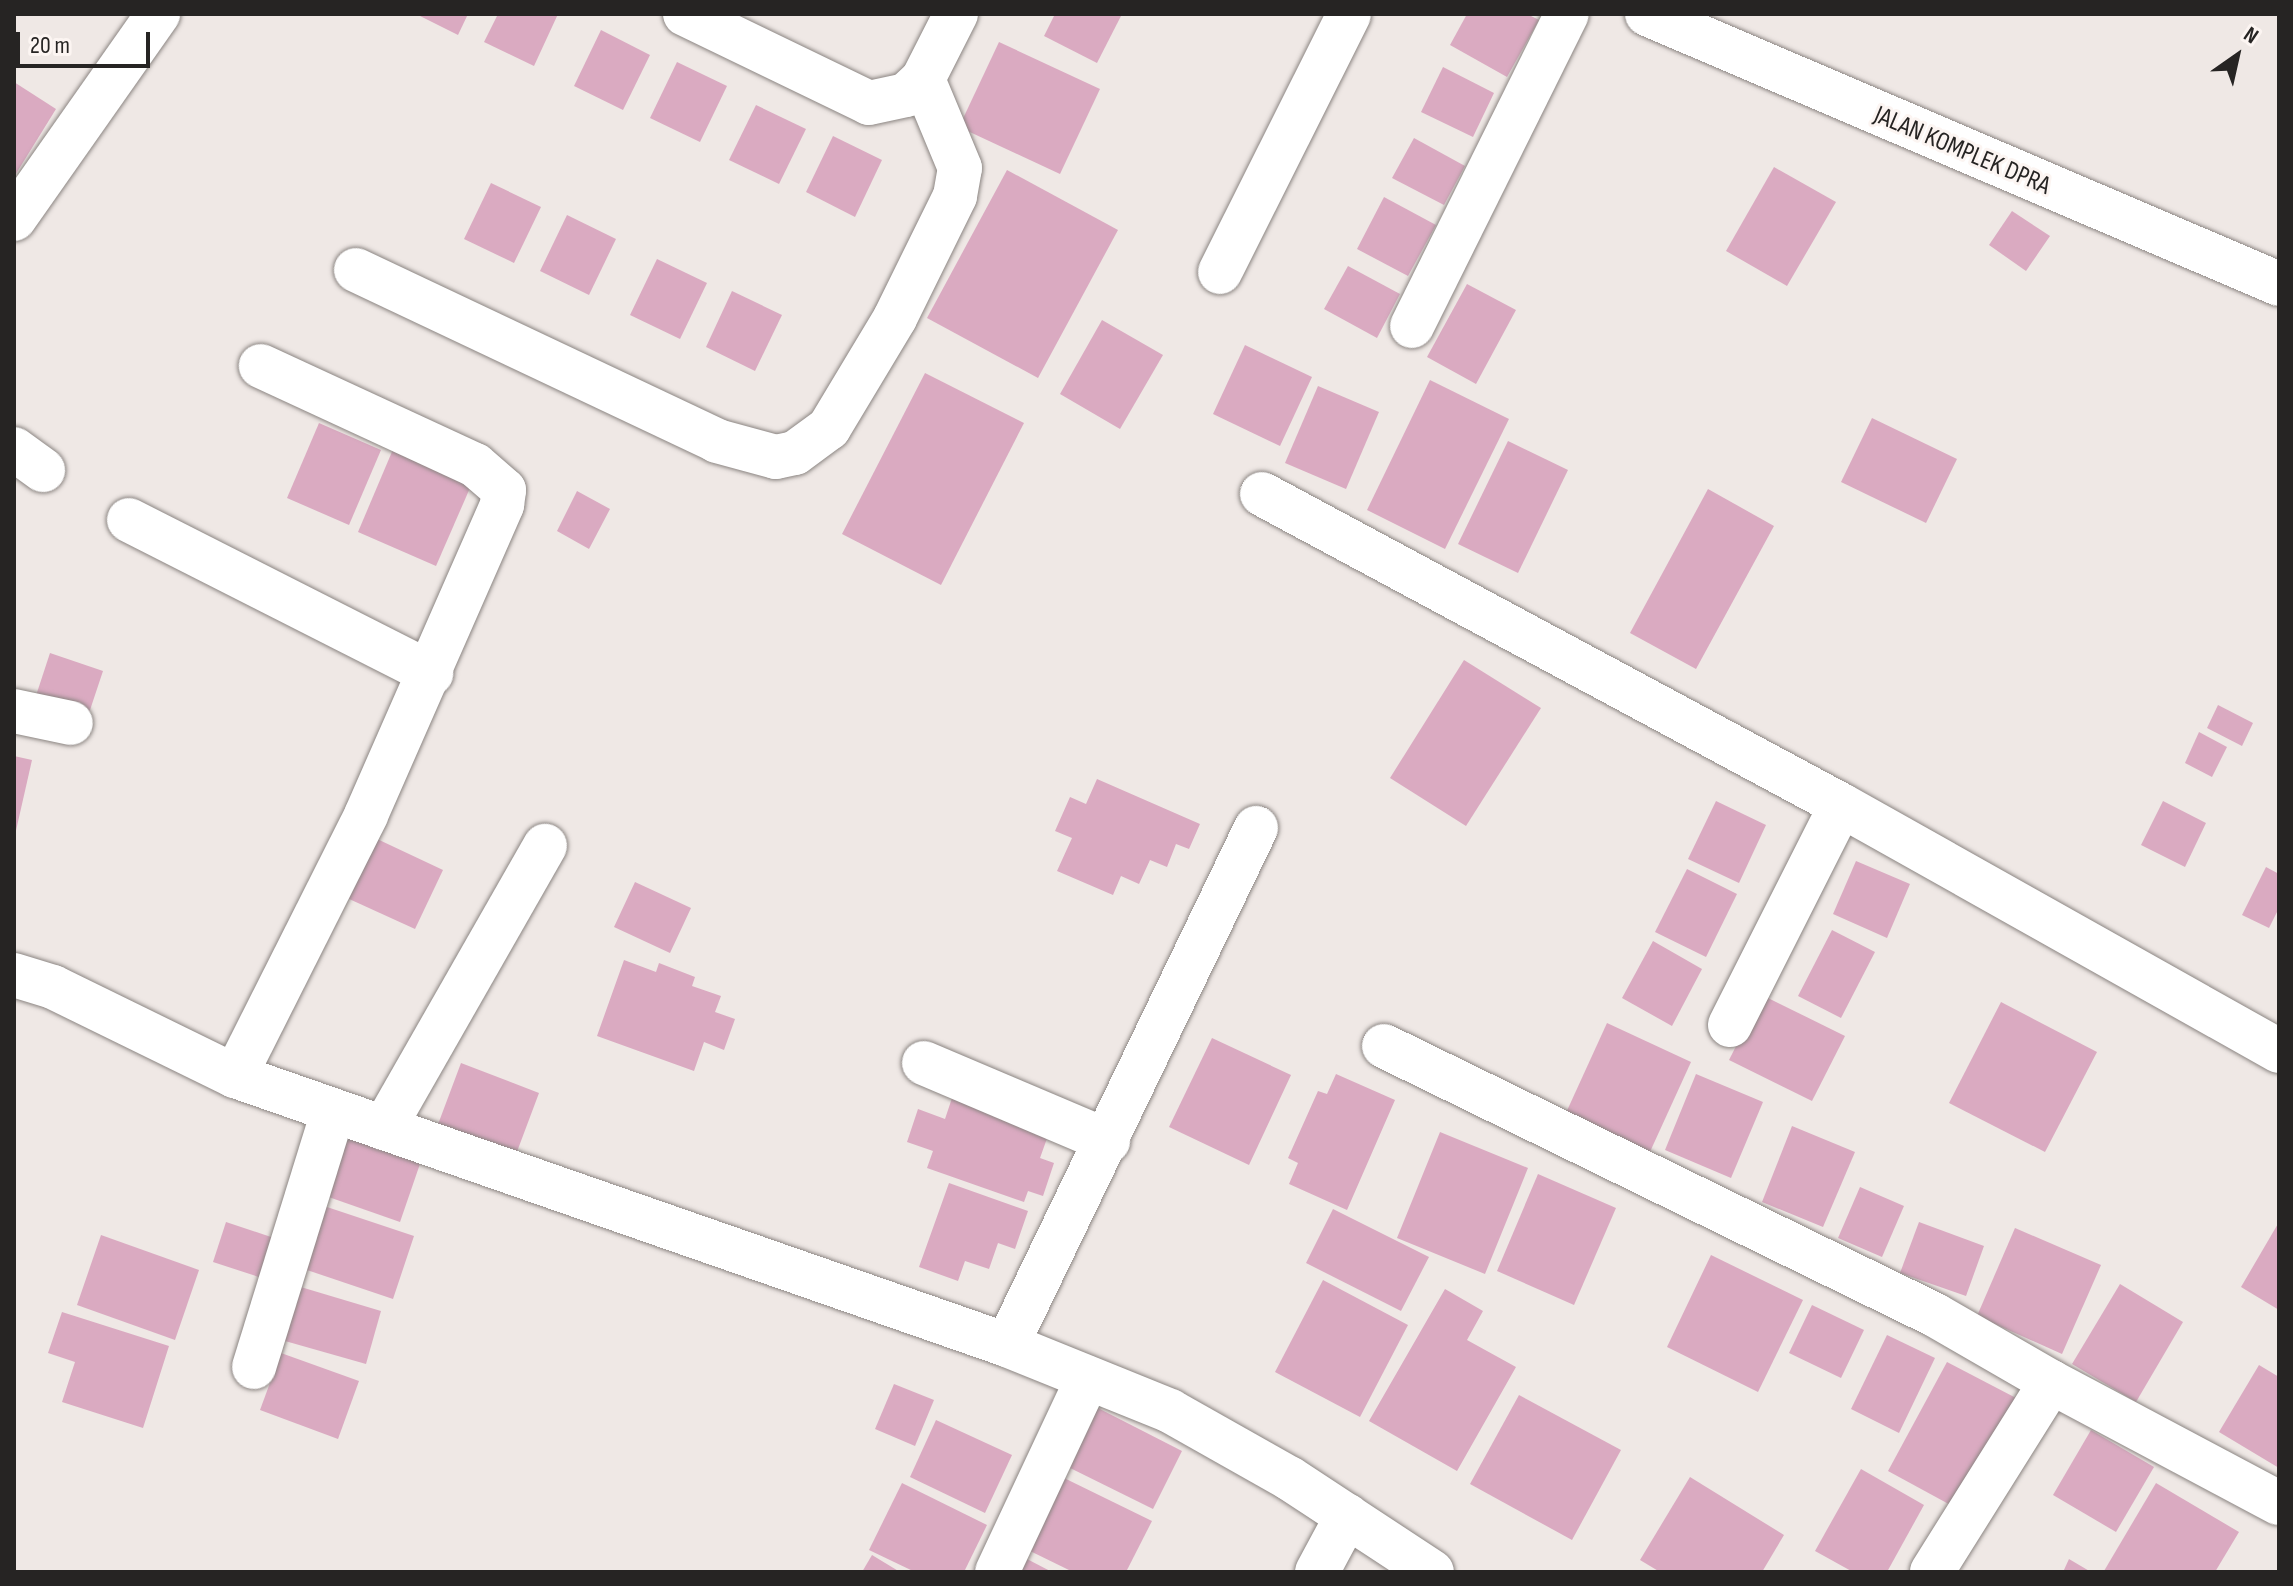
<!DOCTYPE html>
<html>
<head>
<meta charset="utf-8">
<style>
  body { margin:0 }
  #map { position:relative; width:2293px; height:1586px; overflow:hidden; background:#efe8e5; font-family:"Sofia Sans Condensed",sans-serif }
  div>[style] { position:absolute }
  .building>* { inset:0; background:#daaac1 }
  .roads { filter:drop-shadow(0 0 2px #8b8582) drop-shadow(0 0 2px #8b8582) }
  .minor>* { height:44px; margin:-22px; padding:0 22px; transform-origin:22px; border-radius:22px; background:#fff }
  span { translate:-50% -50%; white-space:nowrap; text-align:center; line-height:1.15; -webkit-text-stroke:6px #fcf5f2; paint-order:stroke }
  .street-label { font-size:26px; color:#262423 }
  .frame { position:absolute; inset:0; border:16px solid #262423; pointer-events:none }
  .north { position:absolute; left:2197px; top:16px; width:80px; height:80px; -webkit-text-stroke:6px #fcf5f2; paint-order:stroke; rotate:34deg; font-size:22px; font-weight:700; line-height:32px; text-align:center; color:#262423 }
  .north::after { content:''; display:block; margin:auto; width:28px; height:36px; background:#262423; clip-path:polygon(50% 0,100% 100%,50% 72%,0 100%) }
  .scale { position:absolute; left:16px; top:32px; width:134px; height:36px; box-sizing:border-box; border:4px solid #262423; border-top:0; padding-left:10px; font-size:24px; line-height:28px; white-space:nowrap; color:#262423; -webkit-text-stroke:6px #fcf5f2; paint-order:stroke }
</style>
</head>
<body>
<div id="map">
  <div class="building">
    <div style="clip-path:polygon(416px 14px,468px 14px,458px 35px)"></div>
    <div style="clip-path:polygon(498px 14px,558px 14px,534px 66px,484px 42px)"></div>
    <div style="clip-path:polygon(1055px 14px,1122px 14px,1097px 63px,1044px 36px)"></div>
    <div style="clip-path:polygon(1467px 14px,1527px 14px,1539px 20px,1507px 77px,1450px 45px)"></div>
    <div style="clip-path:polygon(601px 30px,650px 55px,623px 110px,574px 86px)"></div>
    <div style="clip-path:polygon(999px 42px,1100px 89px,1060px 174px,959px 127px)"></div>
    <div style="clip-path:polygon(677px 62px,727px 86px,700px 142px,650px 118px)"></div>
    <div style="clip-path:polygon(1443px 67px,1494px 93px,1473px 137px,1421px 112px)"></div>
    <div style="clip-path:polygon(14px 82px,56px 109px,14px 177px)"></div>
    <div style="clip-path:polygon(756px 105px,806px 129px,779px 184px,729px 160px)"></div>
    <div style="clip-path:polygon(833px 136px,882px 160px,855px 217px,806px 192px)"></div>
    <div style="clip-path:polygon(1414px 138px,1465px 166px,1444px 205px,1392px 178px)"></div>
    <div style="clip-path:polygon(1774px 167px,1836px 202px,1787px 286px,1726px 251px)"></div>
    <div style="clip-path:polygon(1007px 170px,1118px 230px,1038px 378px,927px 318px)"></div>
    <div style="clip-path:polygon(491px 183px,541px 207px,514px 263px,464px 239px)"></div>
    <div style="clip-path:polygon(1384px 197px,1436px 225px,1408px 276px,1357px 249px)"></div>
    <div style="clip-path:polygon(2012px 211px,2050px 236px,2026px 271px,1989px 245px)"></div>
    <div style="clip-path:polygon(567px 215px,616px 239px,589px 295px,540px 271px)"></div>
    <div style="clip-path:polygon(657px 259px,707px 283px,680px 339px,630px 315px)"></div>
    <div style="clip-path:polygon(1348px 266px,1400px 294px,1377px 338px,1324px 309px)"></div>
    <div style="clip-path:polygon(1467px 284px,1516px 310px,1476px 384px,1427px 357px)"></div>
    <div style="clip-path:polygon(732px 291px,782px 315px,755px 371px,706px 347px)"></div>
    <div style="clip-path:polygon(1102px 320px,1163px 355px,1120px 429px,1060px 394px)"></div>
    <div style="clip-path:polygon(1245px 345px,1312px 377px,1280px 446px,1213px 414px)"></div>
    <div style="clip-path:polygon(925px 373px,1024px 423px,941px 585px,842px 534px)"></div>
    <div style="clip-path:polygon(1430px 380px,1509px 419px,1445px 549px,1367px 510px)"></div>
    <div style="clip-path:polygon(1318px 386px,1379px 412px,1346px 489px,1285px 463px)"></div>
    <div style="clip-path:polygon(1872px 418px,1957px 459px,1926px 523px,1841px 482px)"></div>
    <div style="clip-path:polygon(319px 423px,381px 450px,349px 525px,287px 498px)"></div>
    <div style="clip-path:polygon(1508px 441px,1568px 470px,1518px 573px,1458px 544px)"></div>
    <div style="clip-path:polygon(394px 447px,473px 481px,436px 566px,358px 532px)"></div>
    <div style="clip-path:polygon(1708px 489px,1774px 526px,1696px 669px,1630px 633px)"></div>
    <div style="clip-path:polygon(577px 491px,610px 509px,589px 549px,557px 531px)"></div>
    <div style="clip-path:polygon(50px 653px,103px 671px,80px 740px,27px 723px)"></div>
    <div style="clip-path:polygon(1464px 660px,1541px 708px,1466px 826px,1390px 778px)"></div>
    <div style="clip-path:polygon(2218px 705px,2253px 723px,2242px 746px,2207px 728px)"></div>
    <div style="clip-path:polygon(2199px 732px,2227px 747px,2212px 777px,2185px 763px)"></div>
    <div style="clip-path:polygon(14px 756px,32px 760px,15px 835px,14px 835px)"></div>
    <div style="clip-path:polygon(1097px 779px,1200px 824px,1189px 849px,1176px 844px,1167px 867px,1150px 860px,1139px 884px,1121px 876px,1113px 895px,1057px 871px,1072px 838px,1055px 831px,1070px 797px,1086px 804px)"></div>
    <div style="clip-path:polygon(1716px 801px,1766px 825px,1739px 883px,1688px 859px)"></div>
    <div style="clip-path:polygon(2163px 801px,2206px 823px,2185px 867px,2141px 845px)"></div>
    <div style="clip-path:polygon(375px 838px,443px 870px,415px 929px,347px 898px)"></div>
    <div style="clip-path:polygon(1856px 861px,1910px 884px,1887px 938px,1833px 914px)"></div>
    <div style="clip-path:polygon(2266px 867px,2279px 874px,2279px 908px,2269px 928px,2242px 915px)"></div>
    <div style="clip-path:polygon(1687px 869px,1737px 894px,1706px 957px,1655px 932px)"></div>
    <div style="clip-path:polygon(635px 882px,691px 908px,670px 953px,614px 927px)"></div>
    <div style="clip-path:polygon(1832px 930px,1875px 952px,1841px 1018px,1798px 996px)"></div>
    <div style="clip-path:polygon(1653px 941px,1702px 969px,1672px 1026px,1622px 998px)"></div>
    <div style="clip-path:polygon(624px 960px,656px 972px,659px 963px,695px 977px,692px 986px,721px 996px,715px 1012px,735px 1019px,724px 1050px,704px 1042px,694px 1071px,597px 1036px)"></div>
    <div style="clip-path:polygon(1762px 995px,1845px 1036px,1812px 1101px,1729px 1060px)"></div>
    <div style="clip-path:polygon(2001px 1002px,2097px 1052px,2045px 1152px,1949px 1103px)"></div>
    <div style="clip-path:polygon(1607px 1023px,1691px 1062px,1649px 1154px,1565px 1115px)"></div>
    <div style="clip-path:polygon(1212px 1038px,1291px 1075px,1249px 1165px,1169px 1127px)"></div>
    <div style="clip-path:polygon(461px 1063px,539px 1093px,515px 1157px,437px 1127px)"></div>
    <div style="clip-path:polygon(1336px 1074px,1395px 1100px,1347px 1210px,1289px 1184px,1298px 1163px,1288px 1158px,1318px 1091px,1327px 1094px)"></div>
    <div style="clip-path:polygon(1696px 1074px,1763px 1102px,1731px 1178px,1665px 1150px)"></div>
    <div style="clip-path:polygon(953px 1095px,1050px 1130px,1040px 1158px,1054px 1163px,1043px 1196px,1028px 1191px,1024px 1202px,927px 1168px,933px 1151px,907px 1142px,918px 1109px,945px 1119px)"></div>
    <div style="clip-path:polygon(1792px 1126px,1855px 1152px,1823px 1227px,1762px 1202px)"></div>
    <div style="clip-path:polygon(1440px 1132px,1528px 1168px,1485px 1274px,1397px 1238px)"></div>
    <div style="clip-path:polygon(341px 1133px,421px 1161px,400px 1222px,320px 1194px)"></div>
    <div style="clip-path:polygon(1538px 1174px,1616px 1208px,1574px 1305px,1497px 1271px)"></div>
    <div style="clip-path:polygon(949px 1183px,1028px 1211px,1015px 1249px,998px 1243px,989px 1269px,965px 1261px,958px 1281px,919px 1267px)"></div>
    <div style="clip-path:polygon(1860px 1187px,1904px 1206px,1882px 1257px,1838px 1238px)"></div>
    <div style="clip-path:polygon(324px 1206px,414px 1236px,393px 1299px,304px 1269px)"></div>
    <div style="clip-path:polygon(1333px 1209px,1429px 1257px,1401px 1311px,1306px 1263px)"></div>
    <div style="clip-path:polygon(226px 1222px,274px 1238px,262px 1278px,213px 1262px)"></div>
    <div style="clip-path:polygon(1919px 1222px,1984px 1246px,1966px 1296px,1900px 1273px)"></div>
    <div style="clip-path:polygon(2279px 1222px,2279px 1310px,2241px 1287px)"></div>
    <div style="clip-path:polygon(2015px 1228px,2101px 1265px,2062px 1354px,1977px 1316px)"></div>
    <div style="clip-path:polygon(101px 1235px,199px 1270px,175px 1340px,77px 1305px)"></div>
    <div style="clip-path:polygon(1711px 1255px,1803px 1300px,1758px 1392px,1667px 1347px)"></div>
    <div style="clip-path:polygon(1323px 1280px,1408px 1325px,1360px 1417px,1275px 1372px)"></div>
    <div style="clip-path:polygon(2120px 1284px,2183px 1322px,2136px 1402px,2072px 1364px)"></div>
    <div style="clip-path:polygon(294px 1285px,381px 1311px,366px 1364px,278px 1339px)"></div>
    <div style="clip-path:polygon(1445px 1289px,1483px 1311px,1467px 1340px,1516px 1367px,1457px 1471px,1369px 1421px)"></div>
    <div style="clip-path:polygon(1812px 1305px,1864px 1330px,1841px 1378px,1789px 1353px)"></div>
    <div style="clip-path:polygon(62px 1312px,169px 1346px,143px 1428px,62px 1402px,75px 1362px,48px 1353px)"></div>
    <div style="clip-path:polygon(1887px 1335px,1935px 1358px,1899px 1433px,1851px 1409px)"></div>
    <div style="clip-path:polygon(281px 1353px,359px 1381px,338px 1439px,260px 1410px)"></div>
    <div style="clip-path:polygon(1947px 1362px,2016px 1398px,1956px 1508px,1888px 1471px)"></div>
    <div style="clip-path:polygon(2259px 1365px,2279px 1377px,2279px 1468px,2219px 1432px)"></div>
    <div style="clip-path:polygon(894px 1384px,934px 1400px,915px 1446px,875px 1429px)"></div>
    <div style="clip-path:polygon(1519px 1395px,1621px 1450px,1572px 1540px,1470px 1484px)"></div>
    <div style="clip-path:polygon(1092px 1405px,1182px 1451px,1153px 1509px,1062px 1464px)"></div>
    <div style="clip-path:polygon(936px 1420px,1012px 1455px,985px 1513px,910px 1477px)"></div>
    <div style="clip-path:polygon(2091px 1430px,2154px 1467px,2116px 1532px,2053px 1495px)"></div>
    <div style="clip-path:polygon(1861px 1469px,1924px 1505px,1887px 1572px,1853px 1572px,1815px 1551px)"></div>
    <div style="clip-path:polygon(1062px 1477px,1152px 1521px,1126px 1572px,1073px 1572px,1026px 1549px)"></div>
    <div style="clip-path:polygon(1690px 1477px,1784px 1535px,1762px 1572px,1660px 1572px,1640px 1560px)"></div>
    <div style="clip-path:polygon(902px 1483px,987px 1525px,964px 1572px,915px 1572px,869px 1550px)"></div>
    <div style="clip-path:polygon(2156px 1483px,2239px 1532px,2215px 1572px,2104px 1571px)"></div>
    <div style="clip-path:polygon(872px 1555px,900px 1572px,862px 1572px)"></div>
    <div style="clip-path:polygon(1027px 1559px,1052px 1572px,1020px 1572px)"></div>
    <div style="clip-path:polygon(2069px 1559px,2091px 1572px,2063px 1572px)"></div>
  </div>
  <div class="roads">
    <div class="minor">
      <div style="left:685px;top:14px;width:204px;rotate:25.8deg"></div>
      <div style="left:869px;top:103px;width:38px;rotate:-12deg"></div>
      <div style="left:906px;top:95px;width:23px;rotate:-43deg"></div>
      <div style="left:923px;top:79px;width:73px;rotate:-63.1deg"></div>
      <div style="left:1647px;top:14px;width:687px;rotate:23.13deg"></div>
      <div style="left:14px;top:219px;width:251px;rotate:-54.9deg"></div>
      <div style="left:356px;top:270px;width:399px;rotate:25.3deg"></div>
      <div style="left:717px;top:441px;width:61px;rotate:15.2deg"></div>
      <div style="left:776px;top:457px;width:19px;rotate:-12deg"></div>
      <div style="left:795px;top:453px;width:42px;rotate:-36.3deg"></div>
      <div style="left:829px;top:428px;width:128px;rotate:-59deg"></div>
      <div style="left:895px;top:318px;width:136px;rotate:-63.8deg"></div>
      <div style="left:955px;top:196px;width:28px;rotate:-80deg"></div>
      <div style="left:960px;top:168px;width:96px;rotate:-112.6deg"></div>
      <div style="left:1220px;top:272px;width:288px;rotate:-63.4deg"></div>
      <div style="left:1412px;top:326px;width:348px;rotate:-63.6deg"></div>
      <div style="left:14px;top:449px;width:36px;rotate:36deg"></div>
      <div style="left:1262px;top:494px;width:657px;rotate:28.24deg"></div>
      <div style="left:1841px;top:805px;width:502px;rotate:29.32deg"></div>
      <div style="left:129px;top:520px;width:339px;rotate:26.9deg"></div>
      <div style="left:14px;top:711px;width:58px;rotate:11.9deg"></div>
      <div style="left:14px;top:975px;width:41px;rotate:17.1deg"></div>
      <div style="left:53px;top:987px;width:203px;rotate:26.1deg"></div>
      <div style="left:235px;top:1076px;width:818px;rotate:19.21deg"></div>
      <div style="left:1007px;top:1345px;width:176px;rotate:22deg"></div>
      <div style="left:1170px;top:1411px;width:137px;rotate:29.4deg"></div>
      <div style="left:1289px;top:1478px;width:171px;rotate:33.3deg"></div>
      <div style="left:1730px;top:1025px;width:246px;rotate:-63.2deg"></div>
      <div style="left:1384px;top:1046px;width:613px;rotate:26.02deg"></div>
      <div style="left:1935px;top:1315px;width:134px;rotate:30deg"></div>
      <div style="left:2051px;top:1382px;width:224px;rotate:122.1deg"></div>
      <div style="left:924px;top:1063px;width:200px;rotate:23deg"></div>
      <div style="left:235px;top:1076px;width:292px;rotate:-63.3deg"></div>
      <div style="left:366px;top:815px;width:339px;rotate:-66.3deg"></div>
      <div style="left:502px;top:505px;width:15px;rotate:-82deg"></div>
      <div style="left:504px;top:490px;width:38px;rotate:-139deg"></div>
      <div style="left:475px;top:465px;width:236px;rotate:-155.2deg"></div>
      <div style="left:384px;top:1128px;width:325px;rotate:-60.3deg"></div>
      <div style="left:1007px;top:1345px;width:574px;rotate:-64.28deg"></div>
      <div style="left:254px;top:1367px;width:267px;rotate:-72.8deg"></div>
      <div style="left:2051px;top:1382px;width:258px;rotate:28deg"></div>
      <div style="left:997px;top:1572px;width:214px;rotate:-64.9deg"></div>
      <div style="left:1317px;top:1572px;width:64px;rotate:-61.8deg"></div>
    </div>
  </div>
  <div class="street-label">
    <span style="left:1962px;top:151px;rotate:23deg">JALAN KOMPLEK DPRA</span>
  </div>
  <div class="frame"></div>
  <div class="north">N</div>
  <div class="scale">20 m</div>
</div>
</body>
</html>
